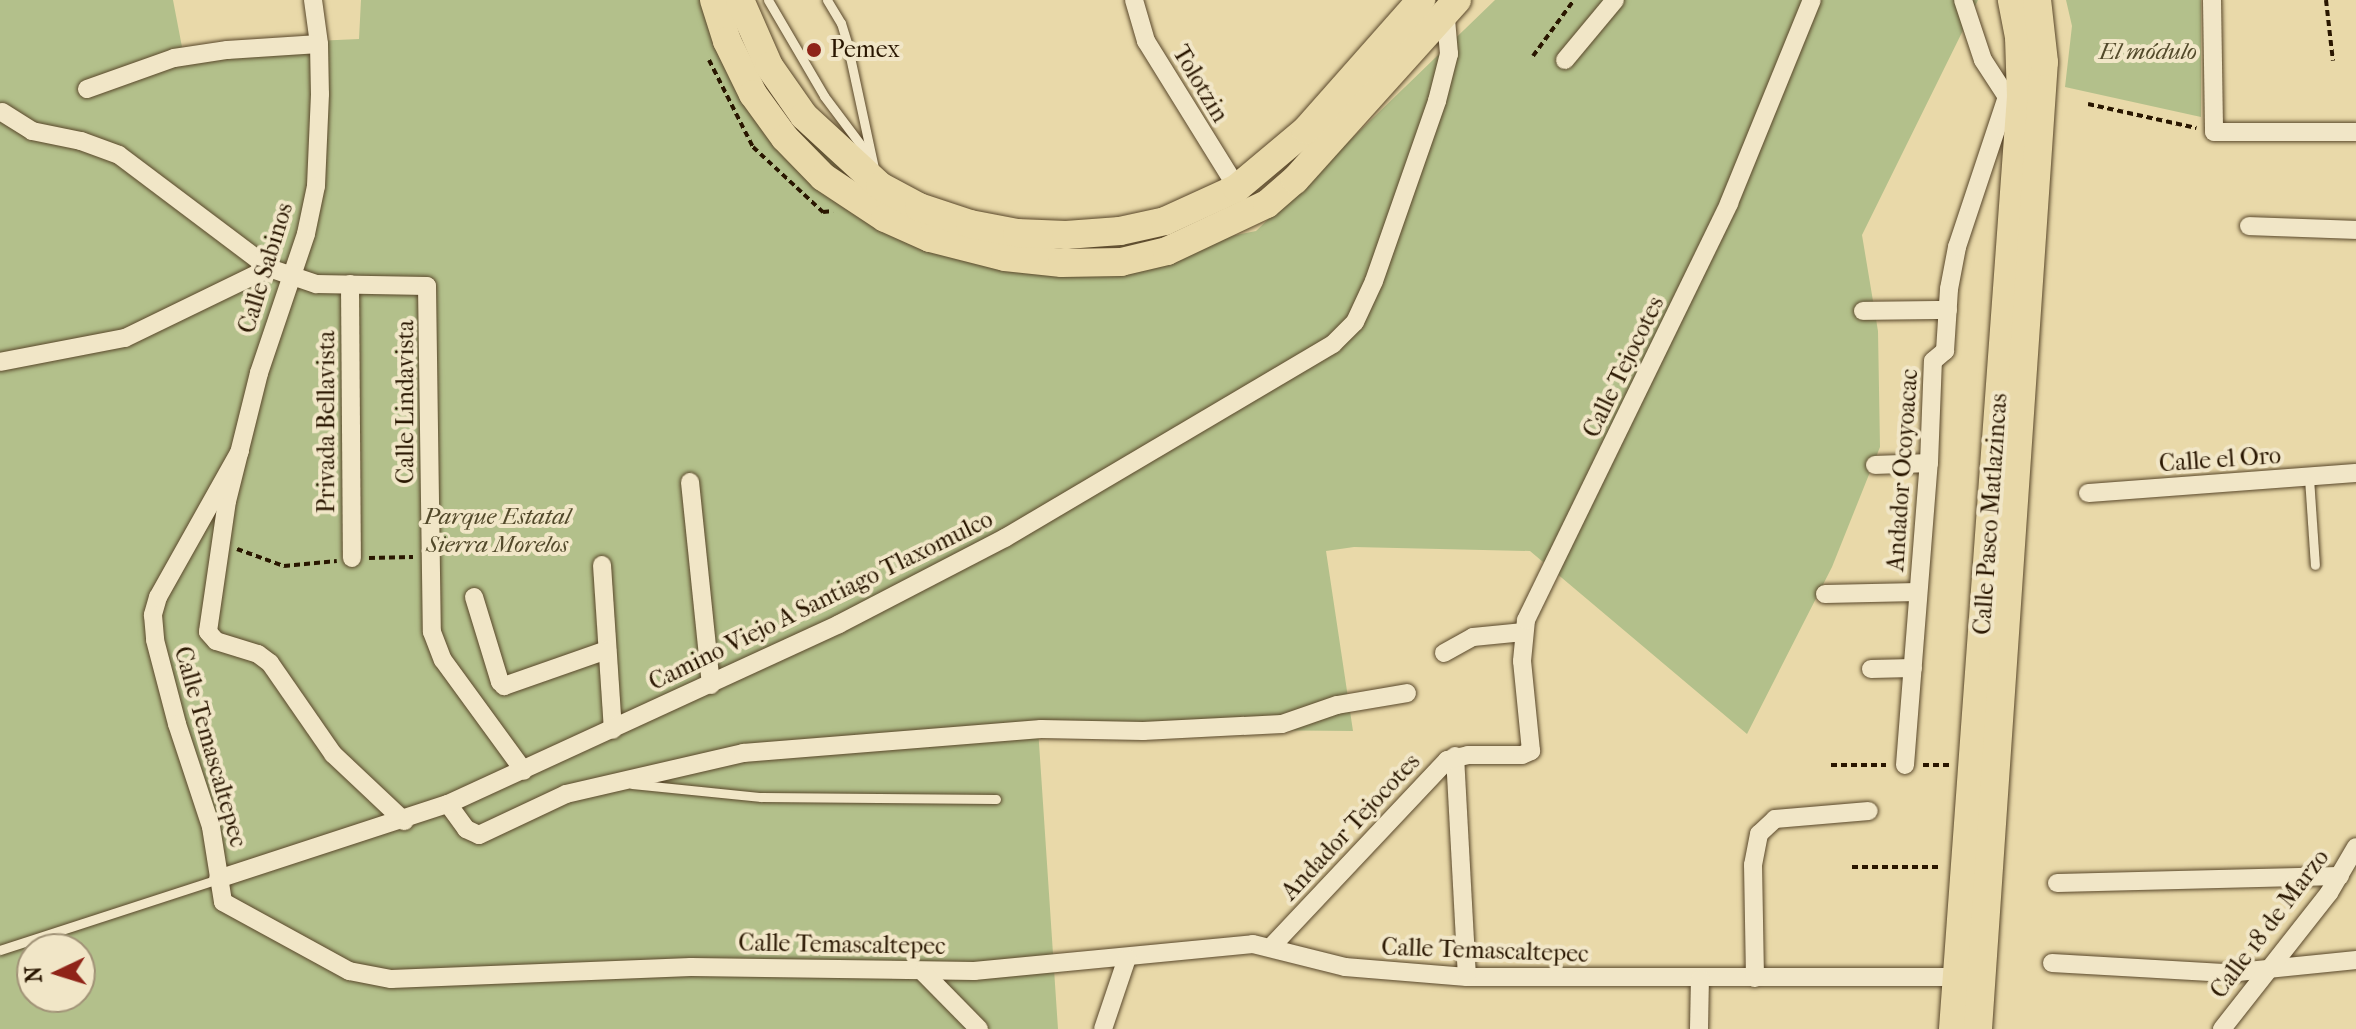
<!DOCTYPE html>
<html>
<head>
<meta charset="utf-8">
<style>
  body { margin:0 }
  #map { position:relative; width:2356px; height:1029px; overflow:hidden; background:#e9d9a9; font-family:"IM FELL French Canon",serif }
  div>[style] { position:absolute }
  .green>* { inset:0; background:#b3c08b }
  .path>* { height:4px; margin-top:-2px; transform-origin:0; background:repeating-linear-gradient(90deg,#291600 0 6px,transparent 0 10px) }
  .roads { filter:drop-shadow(0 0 2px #59472a) drop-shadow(0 0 2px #59472a) }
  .service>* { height:9px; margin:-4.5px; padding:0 4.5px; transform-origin:4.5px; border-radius:4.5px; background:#f1e6c7 }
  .minor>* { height:18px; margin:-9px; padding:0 9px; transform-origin:9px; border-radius:9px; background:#f1e6c7 }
  .trunk>* { height:28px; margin:-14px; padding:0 14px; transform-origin:14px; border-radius:14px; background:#e9d9a9 }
  .dots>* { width:22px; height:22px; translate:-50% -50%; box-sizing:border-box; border:4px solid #f1e6c7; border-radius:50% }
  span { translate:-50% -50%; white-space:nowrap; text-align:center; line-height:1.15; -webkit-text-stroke:8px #f1e6c7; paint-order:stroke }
  .poi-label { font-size:24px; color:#291600 }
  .left { translate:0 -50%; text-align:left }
  .park-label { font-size:24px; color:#52492a; font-style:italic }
  .street-label { font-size:24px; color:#291600 }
  .north { position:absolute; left:16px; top:933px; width:80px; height:80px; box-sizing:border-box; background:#f1e6c7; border:2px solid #a19377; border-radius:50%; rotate:266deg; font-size:22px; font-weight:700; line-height:32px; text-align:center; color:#291600 }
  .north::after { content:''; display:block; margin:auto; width:28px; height:36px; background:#8f2418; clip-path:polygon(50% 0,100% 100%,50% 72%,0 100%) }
</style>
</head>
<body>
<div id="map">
  <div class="green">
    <div style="clip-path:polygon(evenodd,0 0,173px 0,182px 47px,359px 39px,361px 0,741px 0,774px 81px,849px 178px,941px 238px,1081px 266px,1256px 231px,1495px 0,1978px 0,1862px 235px,1878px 331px,1880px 447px,1832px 567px,1747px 734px,1530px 551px,1354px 547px,1326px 551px,1353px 731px,1038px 728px,1058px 1029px,0 1029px,0 0,32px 949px,80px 949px,80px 997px,32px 997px,32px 949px)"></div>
    <div style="clip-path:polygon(2066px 0,2201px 0,2201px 117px,2065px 87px,2072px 26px)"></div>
  </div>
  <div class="path">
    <div style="left:2326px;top:0;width:61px;rotate:83.5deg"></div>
    <div style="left:1533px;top:56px;width:69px;rotate:-53.8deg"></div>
    <div style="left:709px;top:60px;width:97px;rotate:63.2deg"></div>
    <div style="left:753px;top:147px;width:96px;rotate:42.9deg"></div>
    <div style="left:823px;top:212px;width:10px;rotate:-6deg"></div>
    <div style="left:2088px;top:104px;width:111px;rotate:12.5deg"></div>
    <div style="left:237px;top:549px;width:50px;rotate:19.9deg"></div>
    <div style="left:284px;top:566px;width:53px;rotate:-5.4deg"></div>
    <div style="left:369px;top:558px;width:44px;rotate:-1.3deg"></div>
    <div style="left:1831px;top:765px;width:55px"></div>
    <div style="left:1923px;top:765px;width:27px"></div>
    <div style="left:1852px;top:867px;width:90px"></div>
  </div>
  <div class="roads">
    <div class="service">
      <div style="left:768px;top:0;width:111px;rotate:59.7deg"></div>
      <div style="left:824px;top:96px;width:71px;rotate:53deg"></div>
      <div style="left:827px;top:0;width:27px;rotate:59deg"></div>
      <div style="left:841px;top:23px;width:21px;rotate:73deg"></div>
      <div style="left:847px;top:43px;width:128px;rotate:77.8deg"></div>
      <div style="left:2309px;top:478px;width:87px;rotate:86.1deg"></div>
      <div style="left:632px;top:784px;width:130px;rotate:5.8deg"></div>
      <div style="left:761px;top:797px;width:235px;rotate:0.5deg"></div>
      <div style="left:0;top:950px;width:229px;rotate:-18deg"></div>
    </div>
    <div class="minor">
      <div style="left:313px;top:0;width:44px;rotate:82.2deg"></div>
      <div style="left:319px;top:44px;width:50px;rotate:88.9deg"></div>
      <div style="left:320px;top:94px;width:92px;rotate:92.5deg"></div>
      <div style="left:316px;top:186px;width:49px;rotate:101.8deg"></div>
      <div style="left:306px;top:234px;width:147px;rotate:108.7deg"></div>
      <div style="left:259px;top:373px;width:132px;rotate:104deg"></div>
      <div style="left:227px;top:501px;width:132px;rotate:98.3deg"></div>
      <div style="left:208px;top:632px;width:12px;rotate:48deg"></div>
      <div style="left:216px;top:641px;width:44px;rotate:17.2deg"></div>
      <div style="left:258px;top:654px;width:15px;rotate:37deg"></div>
      <div style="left:270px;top:663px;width:111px;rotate:55.3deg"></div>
      <div style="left:333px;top:754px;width:98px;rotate:43.3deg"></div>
      <div style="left:1134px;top:0;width:43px;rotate:73.7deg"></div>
      <div style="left:1146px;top:41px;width:173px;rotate:58.2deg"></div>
      <div style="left:1963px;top:0;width:63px;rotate:71.6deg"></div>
      <div style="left:1983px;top:60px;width:44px;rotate:57deg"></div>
      <div style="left:2007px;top:97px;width:10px"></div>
      <div style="left:2212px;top:0;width:132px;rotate:89.1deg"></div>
      <div style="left:2214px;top:132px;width:142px"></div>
      <div style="left:1565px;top:60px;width:78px;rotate:-50.2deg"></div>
      <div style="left:87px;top:89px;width:92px;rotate:-19.6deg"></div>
      <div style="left:174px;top:58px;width:54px;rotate:-8.6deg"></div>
      <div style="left:227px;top:50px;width:92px;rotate:-3.7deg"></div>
      <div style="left:2px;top:112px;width:36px;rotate:32deg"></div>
      <div style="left:32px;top:131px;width:50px;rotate:11.5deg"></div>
      <div style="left:81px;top:141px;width:40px;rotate:20.2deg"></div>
      <div style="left:119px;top:155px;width:188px;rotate:37deg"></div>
      <div style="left:2249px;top:226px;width:107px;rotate:2.1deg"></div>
      <div style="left:350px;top:284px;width:274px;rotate:89.6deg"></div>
      <div style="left:1863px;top:311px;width:85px;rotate:-0.7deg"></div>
      <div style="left:0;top:362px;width:127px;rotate:-10.9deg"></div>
      <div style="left:125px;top:338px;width:160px;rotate:-25.9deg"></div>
      <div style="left:269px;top:268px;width:50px;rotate:18.8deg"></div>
      <div style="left:316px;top:284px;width:111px;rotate:1deg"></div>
      <div style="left:427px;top:286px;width:346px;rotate:89.2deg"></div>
      <div style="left:432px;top:632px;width:30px;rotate:69deg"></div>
      <div style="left:443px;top:660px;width:137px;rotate:53.9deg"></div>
      <div style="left:240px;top:451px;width:167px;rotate:119.3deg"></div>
      <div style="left:158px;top:597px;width:19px;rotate:106deg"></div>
      <div style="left:153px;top:615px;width:25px;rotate:85deg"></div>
      <div style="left:155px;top:640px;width:87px;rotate:75.3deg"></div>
      <div style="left:177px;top:724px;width:108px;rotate:71.7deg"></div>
      <div style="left:211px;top:827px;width:76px;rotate:80.9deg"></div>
      <div style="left:223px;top:902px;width:144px;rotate:28.7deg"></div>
      <div style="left:349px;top:971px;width:43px;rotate:10.8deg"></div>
      <div style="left:391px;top:979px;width:300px;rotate:-2.3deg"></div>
      <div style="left:691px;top:967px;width:283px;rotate:0.8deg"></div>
      <div style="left:974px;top:971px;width:280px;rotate:-5.5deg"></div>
      <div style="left:1253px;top:944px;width:95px;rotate:14deg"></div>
      <div style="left:1345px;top:967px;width:122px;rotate:4.7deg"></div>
      <div style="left:1467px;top:977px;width:490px"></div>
      <div style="left:1875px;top:465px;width:54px;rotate:-2.1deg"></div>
      <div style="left:690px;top:482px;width:204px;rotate:84.1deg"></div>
      <div style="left:2088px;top:493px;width:269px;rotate:-4.3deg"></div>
      <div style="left:602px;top:565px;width:165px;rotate:86.2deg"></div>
      <div style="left:1825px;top:594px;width:93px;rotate:-1.2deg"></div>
      <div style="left:474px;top:597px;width:89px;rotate:73deg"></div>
      <div style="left:500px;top:682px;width:6px;rotate:45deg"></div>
      <div style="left:504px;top:686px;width:109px;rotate:-19.3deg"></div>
      <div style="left:1444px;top:653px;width:33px;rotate:-29deg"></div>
      <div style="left:1473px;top:637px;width:51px;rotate:-5.6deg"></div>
      <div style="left:1871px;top:669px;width:42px;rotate:-1.4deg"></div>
      <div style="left:1455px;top:756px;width:221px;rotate:86.9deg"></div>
      <div style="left:1905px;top:765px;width:303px;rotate:-85.5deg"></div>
      <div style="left:1929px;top:463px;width:102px;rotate:-87.8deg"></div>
      <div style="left:1933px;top:361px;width:16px;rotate:-40deg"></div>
      <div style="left:1945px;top:351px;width:62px;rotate:-86.3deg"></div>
      <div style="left:1949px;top:289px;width:43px;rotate:-79.2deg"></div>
      <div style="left:1957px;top:247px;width:158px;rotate:-71.6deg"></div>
      <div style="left:448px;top:804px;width:31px;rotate:54deg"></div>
      <div style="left:466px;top:829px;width:14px;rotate:25deg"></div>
      <div style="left:479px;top:835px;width:96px;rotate:-25.2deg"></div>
      <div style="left:566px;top:794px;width:182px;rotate:-13deg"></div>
      <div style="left:743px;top:753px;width:299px;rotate:-4.6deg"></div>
      <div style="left:1041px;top:729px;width:102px;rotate:1.1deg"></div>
      <div style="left:1143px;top:731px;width:139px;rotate:-2.9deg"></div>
      <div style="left:1282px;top:724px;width:58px;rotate:-19.1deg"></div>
      <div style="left:1337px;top:705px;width:71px;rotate:-9.7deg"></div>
      <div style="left:218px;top:879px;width:242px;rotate:-18.1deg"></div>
      <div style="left:448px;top:804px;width:430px;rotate:-24.7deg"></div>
      <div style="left:839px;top:624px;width:187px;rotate:-27.4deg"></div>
      <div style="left:1005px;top:538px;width:381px;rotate:-30.6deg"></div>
      <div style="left:1333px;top:344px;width:31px;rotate:-45deg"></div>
      <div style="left:1355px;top:322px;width:45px;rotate:-65.1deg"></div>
      <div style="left:1374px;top:281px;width:191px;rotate:-70.7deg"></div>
      <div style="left:1437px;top:101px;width:49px;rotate:-75.7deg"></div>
      <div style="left:1449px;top:54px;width:47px;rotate:-94.9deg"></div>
      <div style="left:2057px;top:883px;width:283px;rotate:-1.4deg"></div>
      <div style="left:1271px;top:947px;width:257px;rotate:-46.7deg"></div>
      <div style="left:1447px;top:760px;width:22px;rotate:-13deg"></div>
      <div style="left:1468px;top:755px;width:54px"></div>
      <div style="left:1522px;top:755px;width:10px;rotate:-24deg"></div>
      <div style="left:1531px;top:751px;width:90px;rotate:-95.7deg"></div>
      <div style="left:1522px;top:661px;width:41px;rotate:-84.4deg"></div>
      <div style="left:1526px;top:620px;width:464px;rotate:-64deg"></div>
      <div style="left:1729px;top:203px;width:219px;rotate:-67.8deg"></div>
      <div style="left:2052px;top:963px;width:176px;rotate:3.3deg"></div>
      <div style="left:2228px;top:973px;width:129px;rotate:-5.8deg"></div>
      <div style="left:923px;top:972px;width:80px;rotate:45.5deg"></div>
      <div style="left:1755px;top:978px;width:113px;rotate:-91deg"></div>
      <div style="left:1753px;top:865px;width:32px;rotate:-79deg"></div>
      <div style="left:1759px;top:834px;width:22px;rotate:-43deg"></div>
      <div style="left:1775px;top:819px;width:94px;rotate:-4.9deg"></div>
      <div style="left:1103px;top:1029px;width:75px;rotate:-71.3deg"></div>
      <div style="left:1699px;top:1029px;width:50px;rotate:-88.9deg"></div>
      <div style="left:2222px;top:1029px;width:173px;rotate:-51.8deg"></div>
      <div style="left:2329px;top:893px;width:53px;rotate:-59.6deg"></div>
    </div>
    <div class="trunk">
      <div style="left:714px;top:0;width:43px;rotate:72.4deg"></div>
      <div style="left:727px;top:41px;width:59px;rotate:63.9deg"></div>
      <div style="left:753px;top:94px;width:54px;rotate:54deg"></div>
      <div style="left:785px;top:138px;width:54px;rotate:45.7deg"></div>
      <div style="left:823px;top:177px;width:74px;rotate:33.5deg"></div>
      <div style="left:885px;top:218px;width:49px;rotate:24deg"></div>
      <div style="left:930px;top:238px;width:77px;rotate:14.2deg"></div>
      <div style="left:1005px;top:257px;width:57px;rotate:6deg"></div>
      <div style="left:1062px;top:263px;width:59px;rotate:-1deg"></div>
      <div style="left:1121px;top:262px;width:47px;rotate:-13.4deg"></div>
      <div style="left:1167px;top:251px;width:110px;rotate:-25.2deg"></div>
      <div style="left:1267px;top:204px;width:37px;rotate:-41deg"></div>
      <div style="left:1295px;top:180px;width:242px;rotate:-48deg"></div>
      <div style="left:740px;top:0;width:72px;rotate:66.3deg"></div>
      <div style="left:769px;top:66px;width:61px;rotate:55deg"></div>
      <div style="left:804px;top:116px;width:103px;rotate:42.6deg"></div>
      <div style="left:880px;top:186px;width:44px;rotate:28.3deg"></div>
      <div style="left:919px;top:207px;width:54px;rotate:18.4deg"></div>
      <div style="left:970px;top:224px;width:48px;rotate:10.8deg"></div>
      <div style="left:1017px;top:233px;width:49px;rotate:2.3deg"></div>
      <div style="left:1066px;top:235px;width:54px;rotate:-4.2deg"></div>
      <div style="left:1120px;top:231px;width:46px;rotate:-12.5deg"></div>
      <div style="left:1165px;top:221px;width:79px;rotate:-24.6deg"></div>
      <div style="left:1237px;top:188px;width:90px;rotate:-40deg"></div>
      <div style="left:1306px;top:130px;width:174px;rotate:-48.5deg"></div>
      <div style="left:1953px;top:1029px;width:934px;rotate:-85.83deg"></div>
      <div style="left:2021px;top:97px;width:60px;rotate:-91.9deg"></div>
      <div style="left:2019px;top:37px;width:38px;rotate:-101deg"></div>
      <div style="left:1978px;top:1029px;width:969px;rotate:-86.1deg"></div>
      <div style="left:2044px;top:62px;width:62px;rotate:-96.4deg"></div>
    </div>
  </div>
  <div class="dots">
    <div style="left:814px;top:50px;background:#8f2418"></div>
  </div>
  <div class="poi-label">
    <span class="left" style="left:830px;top:50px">Pemex</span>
  </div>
  <div class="park-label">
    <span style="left:2148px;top:52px">El módulo</span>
    <span style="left:497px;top:531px">Parque Estatal<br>Sierra Morelos</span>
  </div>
  <div class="street-label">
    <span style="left:1200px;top:84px;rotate:59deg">Tolotzin</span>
    <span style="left:266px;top:268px;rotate:-73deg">Calle Sabinos</span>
    <span style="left:1624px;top:367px;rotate:-64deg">Calle Tejocotes</span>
    <span style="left:406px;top:402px;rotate:-90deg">Calle Lindavista</span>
    <span style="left:327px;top:422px;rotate:-90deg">Privada Bellavista</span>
    <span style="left:2220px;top:460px;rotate:-4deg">Calle el Oro</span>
    <span style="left:1903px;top:470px;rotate:-86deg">Andador Ocoyoacac</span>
    <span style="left:1991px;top:514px;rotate:-86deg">Calle Paseo Matlazincas</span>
    <span style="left:821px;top:601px;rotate:-26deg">Camino Viejo A Santiago Tlaxomulco</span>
    <span style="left:210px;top:747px;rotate:74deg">Calle Temascaltepec</span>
    <span style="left:1351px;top:827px;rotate:-47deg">Andador Tejocotes</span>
    <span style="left:2270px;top:924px;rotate:-53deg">Calle 18 de Marzo</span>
    <span style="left:842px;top:945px;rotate:1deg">Calle Temascaltepec</span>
    <span style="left:1485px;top:951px;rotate:2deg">Calle Temascaltepec</span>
  </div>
  <div class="north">N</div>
</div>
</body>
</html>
